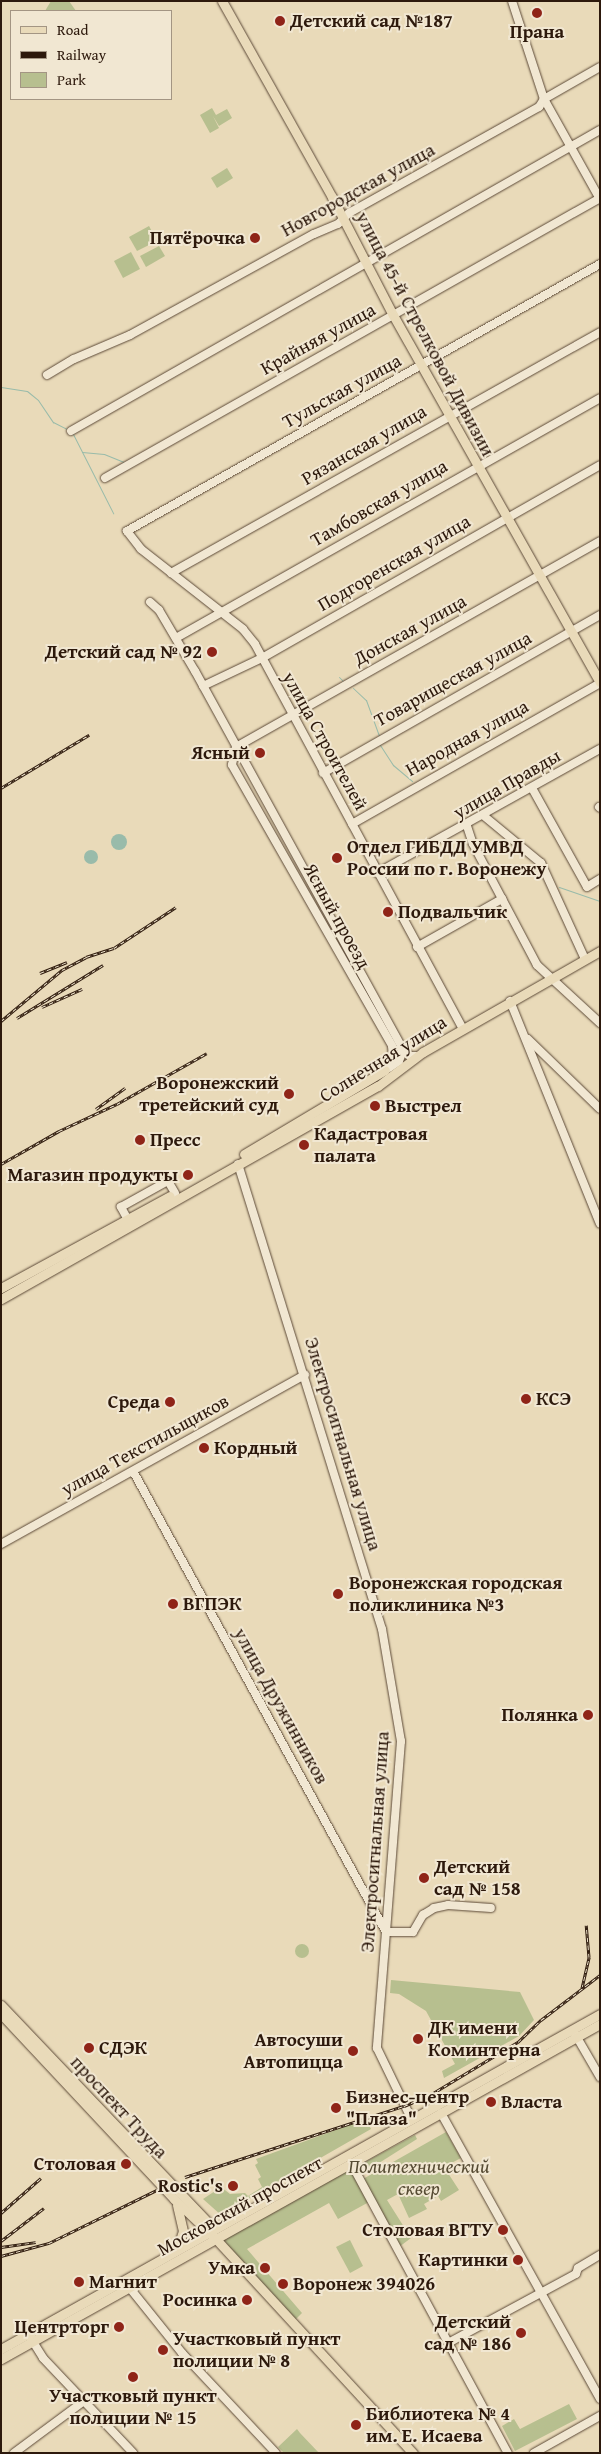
<!DOCTYPE html>
<html>
<head>
<meta charset="utf-8">
<style>
  body { margin:0 }
  #map { position:relative; width:601px; height:2454px; overflow:hidden; background:#e9dab9; font-family:"Gentium Book Plus",serif }
  div>[style] { position:absolute }
  .green>* { inset:0; background:#b7bf8f }
  .round { border-radius:50% }
  .water>* { inset:0; background:#9ba }
  .stream>* { height:1px; margin:-0.5px; padding:0 0.5px; transform-origin:0.5px; border-radius:0.5px; background:#9ba }
  .roads { filter:drop-shadow(0 0 1px #5c4937) drop-shadow(0 0 1px #5c4937) }
  .minor>* { height:8px; margin:-4px; padding:0 4px; transform-origin:4px; border-radius:4px; background:#f1e7d2 }
  .major>* { height:9px; margin:-4.5px; padding:0 4.5px; transform-origin:4.5px; border-radius:4.5px; background:#e9dab9 }
  .rail>* { height:3px; margin-top:-1.5px; transform-origin:0; background:repeating-linear-gradient(90deg,#f1e7d2 0 4px,#2d190c 0 8px); box-sizing:border-box; border-block:1px solid #2d190c }
  .dots>* { width:14px; height:14px; translate:-50% -50%; box-sizing:border-box; border:2px solid #f1e7d2; border-radius:50% }
  span { translate:-50% -50%; white-space:nowrap; text-align:center; line-height:1.15; -webkit-text-stroke:4px #f1e7d2; paint-order:stroke }
  .poi-label { font-size:19px; color:#2d190c; font-weight:700 }
  .left { translate:0 -50%; text-align:left }
  .right { translate:-100% -50%; text-align:right }
  .street-label { font-size:19px; color:#2d190c }
  .park-label { font-size:19px; color:#564b33; font-style:italic }
  .frame { position:absolute; inset:0; border:2px solid #2d190c; pointer-events:none }
  .legend { position:absolute; left:10px; top:10px; width:162px; height:90px; box-sizing:border-box; background:#f1e7d2; border:1px solid #a39583; margin:0; padding:6px 9px; list-style:none; font-size:15px; color:#2d190c }
  .legend li { display:flex; align-items:center; gap:10px; height:25px }
  .legend b { width:25px; border:1px solid #a39583 }
</style>
</head>
<body>
<div id="map">
  <div class="green">
    <div style="clip-path:polygon(51px 1px,69px 1px,76px 11px,45px 11px)"></div>
    <div style="clip-path:polygon(212px 108px,216px 115px,227px 109px,232px 118px,219px 126px,213px 116px,219px 128px,210px 133px,200px 115px)"></div>
    <div style="clip-path:polygon(227px 168px,233px 178px,217px 188px,211px 178px)"></div>
    <div style="clip-path:polygon(149px 226px,157px 241px,137px 251px,129px 237px)"></div>
    <div style="clip-path:polygon(159px 246px,165px 256px,146px 267px,140px 256px)"></div>
    <div style="clip-path:polygon(131px 252px,140px 269px,123px 278px,114px 261px)"></div>
    <div class="round" style="left:295px;top:1944px;width:14px;height:14px"></div>
    <div style="clip-path:polygon(391px 1980px,520px 1992px,534px 2020px,519px 2036px,444px 2078px,442px 2071px,455px 2064px,426px 2011px,399px 1994px,390px 1993px)"></div>
    <div style="clip-path:polygon(366px 2119px,371px 2129px,221px 2215px,203px 2199px,221px 2187px,230px 2194px,245px 2193px,248px 2196px,262px 2187px,258px 2179px,261px 2177px,255px 2165px,258px 2163px,256px 2159px)"></div>
    <div style="clip-path:polygon(446px 2132px,461px 2158px,444px 2167px,459px 2190px,441px 2201px,438px 2196px,424px 2204px,427px 2209px,409px 2218px,398px 2194px,387px 2200px,411px 2238px,399px 2247px,363px 2179px)"></div>
    <div style="clip-path:polygon(415px 2135px,417px 2139px,360px 2175px,356px 2167px)"></div>
    <div style="clip-path:polygon(350px 2169px,369px 2202px,338px 2219px,329px 2203px,247px 2249px,302px 2313px,294px 2321px,223px 2240px)"></div>
    <div style="clip-path:polygon(350px 2240px,363px 2266px,350px 2273px,336px 2247px)"></div>
    <div style="clip-path:polygon(569px 2404px,577px 2419px,515px 2451px,502px 2426px,514px 2419px,520px 2429px)"></div>
    <div style="clip-path:polygon(297px 2429px,300px 2433px,319px 2453px,284px 2453px,278px 2447px)"></div>
  </div>
  <div class="water">
    <div class="round" style="left:111px;top:834px;width:16px;height:16px"></div>
    <div class="round" style="left:84px;top:850px;width:14px;height:14px"></div>
  </div>
  <div class="stream">
    <div style="left:1px;top:387px;width:26px;rotate:9deg"></div>
    <div style="left:27px;top:391px;width:14px;rotate:39deg"></div>
    <div style="left:38px;top:400px;width:27px;rotate:56deg"></div>
    <div style="left:53px;top:422px;width:18px;rotate:27deg"></div>
    <div style="left:73px;top:434px;width:89px;rotate:63.1deg"></div>
    <div style="left:82px;top:452px;width:22px;rotate:5deg"></div>
    <div style="left:104px;top:454px;width:22px;rotate:22deg"></div>
    <div style="left:339px;top:677px;width:6px;rotate:45deg"></div>
    <div style="left:353px;top:688px;width:18px;rotate:43deg"></div>
    <div style="left:366px;top:700px;width:38px;rotate:70deg"></div>
    <div style="left:380px;top:745px;width:24px;rotate:57deg"></div>
    <div style="left:393px;top:765px;width:25px;rotate:40deg"></div>
    <div style="left:559px;top:887px;width:43px;rotate:18.9deg"></div>
  </div>
  <div class="roads">
    <div class="minor">
      <div style="left:512px;top:1px;width:103px;rotate:71.9deg"></div>
      <div style="left:544px;top:99px;width:115px;rotate:60.8deg"></div>
      <div style="left:47px;top:375px;width:31px;rotate:-31deg"></div>
      <div style="left:74px;top:359px;width:61px;rotate:-23.2deg"></div>
      <div style="left:130px;top:335px;width:210px;rotate:-28.8deg"></div>
      <div style="left:314px;top:234px;width:26px;rotate:-23deg"></div>
      <div style="left:338px;top:224px;width:16px;rotate:-45deg"></div>
      <div style="left:349px;top:213px;width:218px;rotate:-29.2deg"></div>
      <div style="left:539px;top:107px;width:9px;rotate:-58deg"></div>
      <div style="left:544px;top:99px;width:64px;rotate:-29.7deg"></div>
      <div style="left:71px;top:431px;width:609px;rotate:-29.64deg"></div>
      <div style="left:105px;top:478px;width:569px;rotate:-29.49deg"></div>
      <div style="left:171px;top:573px;width:492px;rotate:-29.3deg"></div>
      <div style="left:150px;top:602px;width:12px;rotate:42deg"></div>
      <div style="left:159px;top:610px;width:71px;rotate:59.5deg"></div>
      <div style="left:195px;top:671px;width:431px;rotate:61.2deg"></div>
      <div style="left:403px;top:1049px;width:10px;rotate:45deg"></div>
      <div style="left:410px;top:1056px;width:6px"></div>
      <div style="left:176px;top:638px;width:487px;rotate:-29.5deg"></div>
      <div style="left:203px;top:686px;width:65px;rotate:-25.4deg"></div>
      <div style="left:262px;top:658px;width:389px;rotate:-29.7deg"></div>
      <div style="left:236px;top:747px;width:418px;rotate:-29.5deg"></div>
      <div style="left:236px;top:747px;width:18px;rotate:103deg"></div>
      <div style="left:232px;top:765px;width:323px;rotate:60.3deg"></div>
      <div style="left:392px;top:1046px;width:12px;rotate:85deg"></div>
      <div style="left:393px;top:1058px;width:14px;rotate:124deg"></div>
      <div style="left:323px;top:773px;width:319px;rotate:-29.7deg"></div>
      <div style="left:532px;top:788px;width:113px;rotate:60.9deg"></div>
      <div style="left:587px;top:887px;width:15px;rotate:-32deg"></div>
      <div style="left:599px;top:807px;width:1px;rotate:45deg"></div>
      <div style="left:484px;top:816px;width:74px;rotate:39.5deg"></div>
      <div style="left:541px;top:863px;width:106px;rotate:65.4deg"></div>
      <div style="left:352px;top:824px;width:285px;rotate:-29.6deg"></div>
      <div style="left:467px;top:826px;width:19px;rotate:72deg"></div>
      <div style="left:473px;top:844px;width:137px;rotate:62.1deg"></div>
      <div style="left:537px;top:965px;width:86px;rotate:42.6deg"></div>
      <div style="left:377px;top:873px;width:255px;rotate:-29.1deg"></div>
      <div style="left:417px;top:947px;width:98px;rotate:-29.5deg"></div>
      <div style="left:510px;top:1001px;width:240px;rotate:68deg"></div>
      <div style="left:463px;top:1029px;width:438px;rotate:-118.4deg"></div>
      <div style="left:255px;top:644px;width:19px;rotate:-129deg"></div>
      <div style="left:243px;top:629px;width:130px;rotate:-141.9deg"></div>
      <div style="left:141px;top:549px;width:23px;rotate:-128deg"></div>
      <div style="left:127px;top:531px;width:543px;rotate:-29.44deg"></div>
      <div style="left:528px;top:1039px;width:100px;rotate:44.2deg"></div>
      <div style="left:389px;top:1068px;width:12px;rotate:-35deg"></div>
      <div style="left:399px;top:1061px;width:9px;rotate:-69deg"></div>
      <div style="left:402px;top:1053px;width:8px;rotate:-97deg"></div>
      <div style="left:238px;top:1164px;width:487px;rotate:72.8deg"></div>
      <div style="left:382px;top:1629px;width:114px;rotate:80.4deg"></div>
      <div style="left:401px;top:1741px;width:308px;rotate:94.5deg"></div>
      <div style="left:377px;top:2048px;width:78px;rotate:64.1deg"></div>
      <div style="left:127px;top:1218px;width:13px;rotate:-119deg"></div>
      <div style="left:121px;top:1207px;width:54px;rotate:-29deg"></div>
      <div style="left:168px;top:1181px;width:14px;rotate:60deg"></div>
      <div style="left:133px;top:1471px;width:526px;rotate:61.24deg"></div>
      <div style="left:1px;top:1544px;width:348px;rotate:-29.1deg"></div>
      <div style="left:386px;top:1932px;width:27px"></div>
      <div style="left:413px;top:1932px;width:20px;rotate:-60deg"></div>
      <div style="left:423px;top:1915px;width:13px;rotate:-32deg"></div>
      <div style="left:434px;top:1908px;width:14px;rotate:-12deg"></div>
      <div style="left:448px;top:1905px;width:43px;rotate:4deg"></div>
      <div style="left:575px;top:2034px;width:50px;rotate:59.8deg"></div>
      <div style="left:441px;top:2113px;width:327px;rotate:60.9deg"></div>
      <div style="left:351px;top:2163px;width:330px;rotate:61.6deg"></div>
      <div style="left:129px;top:2287px;width:85px;rotate:51.2deg"></div>
      <div style="left:182px;top:2353px;width:137px;rotate:46.8deg"></div>
      <div style="left:30px;top:2337px;width:25px;rotate:58deg"></div>
      <div style="left:43px;top:2358px;width:131px;rotate:46.5deg"></div>
      <div style="left:450px;top:2342px;width:143px;rotate:-28.4deg"></div>
      <div style="left:576px;top:2274px;width:6px;rotate:-72deg"></div>
      <div style="left:578px;top:2268px;width:26px;rotate:-31deg"></div>
      <div style="left:14px;top:2453px;width:87px;rotate:-36.6deg"></div>
      <div style="left:534px;top:2453px;width:76px;rotate:-29.3deg"></div>
    </div>
    <div class="major">
      <div style="left:222px;top:1px;width:225px;rotate:60.7deg"></div>
      <div style="left:332px;top:197px;width:133px;rotate:62.7deg"></div>
      <div style="left:393px;top:315px;width:421px;rotate:60.6deg"></div>
      <div style="left:244px;top:1154px;width:164px;rotate:-30.8deg"></div>
      <div style="left:1px;top:1288px;width:192px;rotate:-28.6deg"></div>
      <div style="left:1px;top:1299px;width:433px;rotate:-29.5deg"></div>
      <div style="left:378px;top:1086px;width:56px;rotate:-37.1deg"></div>
      <div style="left:423px;top:1052px;width:204px;rotate:-29.7deg"></div>
      <div style="left:1px;top:2005px;width:309px;rotate:46.4deg"></div>
      <div style="left:1px;top:2014px;width:253px;rotate:46.9deg"></div>
      <div style="left:174px;top:2199px;width:58px;rotate:43.6deg"></div>
      <div style="left:216px;top:2239px;width:291px;rotate:47.4deg"></div>
      <div style="left:177px;top:2205px;width:27px;rotate:77deg"></div>
      <div style="left:183px;top:2231px;width:20px;rotate:108deg"></div>
      <div style="left:1px;top:2349px;width:686px;rotate:-29.22deg"></div>
      <div style="left:1px;top:2359px;width:686px;rotate:-29.22deg"></div>
    </div>
  </div>
  <div class="rail">
    <div style="left:1px;top:788px;width:103px;rotate:-31.1deg"></div>
    <div style="left:40px;top:973px;width:29px;rotate:-22deg"></div>
    <div style="left:42px;top:1007px;width:44px;rotate:-24.2deg"></div>
    <div style="left:17px;top:1018px;width:101px;rotate:-31.6deg"></div>
    <div style="left:1px;top:1021px;width:80px;rotate:-39.9deg"></div>
    <div style="left:62px;top:970px;width:27px;rotate:-28deg"></div>
    <div style="left:86px;top:957px;width:29px;rotate:-18deg"></div>
    <div style="left:114px;top:948px;width:74px;rotate:-33.5deg"></div>
    <div style="left:96px;top:1109px;width:36px;rotate:-36deg"></div>
    <div style="left:1px;top:1164px;width:67px;rotate:-29.6deg"></div>
    <div style="left:59px;top:1131px;width:64px;rotate:-25deg"></div>
    <div style="left:117px;top:1104px;width:103px;rotate:-29.5deg"></div>
    <div style="left:582px;top:1988px;width:32px;rotate:-77deg"></div>
    <div style="left:589px;top:1957px;width:32px;rotate:-95deg"></div>
    <div style="left:185px;top:2177px;width:230px;rotate:-18deg"></div>
    <div style="left:404px;top:2106px;width:28px;rotate:-23deg"></div>
    <div style="left:430px;top:2095px;width:103px;rotate:-31.1deg"></div>
    <div style="left:518px;top:2042px;width:32px;rotate:-44deg"></div>
    <div style="left:541px;top:2020px;width:74px;rotate:-37.3deg"></div>
    <div style="left:1px;top:2213px;width:53px;rotate:-41.2deg"></div>
    <div style="left:1px;top:2241px;width:54px;rotate:-37.5deg"></div>
    <div style="left:1px;top:2247px;width:35px;rotate:-8deg"></div>
    <div style="left:1px;top:2256px;width:50px;rotate:-15.2deg"></div>
    <div style="left:49px;top:2243px;width:134px;rotate:-26.2deg"></div>
  </div>
  <div class="dots">
    <div style="left:537px;top:13px;background:#8f2418"></div>
    <div style="left:280px;top:21px;background:#8f2418"></div>
    <div style="left:255px;top:238px;background:#8f2418"></div>
    <div style="left:212px;top:652px;background:#8f2418"></div>
    <div style="left:260px;top:753px;background:#8f2418"></div>
    <div style="left:337px;top:858px;background:#8f2418"></div>
    <div style="left:388px;top:912px;background:#8f2418"></div>
    <div style="left:289px;top:1094px;background:#8f2418"></div>
    <div style="left:375px;top:1106px;background:#8f2418"></div>
    <div style="left:140px;top:1140px;background:#8f2418"></div>
    <div style="left:304px;top:1145px;background:#8f2418"></div>
    <div style="left:188px;top:1175px;background:#8f2418"></div>
    <div style="left:526px;top:1399px;background:#8f2418"></div>
    <div style="left:170px;top:1402px;background:#8f2418"></div>
    <div style="left:204px;top:1448px;background:#8f2418"></div>
    <div style="left:338px;top:1594px;background:#8f2418"></div>
    <div style="left:173px;top:1604px;background:#8f2418"></div>
    <div style="left:588px;top:1715px;background:#8f2418"></div>
    <div style="left:424px;top:1878px;background:#8f2418"></div>
    <div style="left:418px;top:2039px;background:#8f2418"></div>
    <div style="left:89px;top:2048px;background:#8f2418"></div>
    <div style="left:353px;top:2051px;background:#8f2418"></div>
    <div style="left:491px;top:2102px;background:#8f2418"></div>
    <div style="left:336px;top:2108px;background:#8f2418"></div>
    <div style="left:126px;top:2164px;background:#8f2418"></div>
    <div style="left:233px;top:2186px;background:#8f2418"></div>
    <div style="left:503px;top:2230px;background:#8f2418"></div>
    <div style="left:518px;top:2260px;background:#8f2418"></div>
    <div style="left:265px;top:2268px;background:#8f2418"></div>
    <div style="left:79px;top:2282px;background:#8f2418"></div>
    <div style="left:283px;top:2284px;background:#8f2418"></div>
    <div style="left:247px;top:2300px;background:#8f2418"></div>
    <div style="left:119px;top:2327px;background:#8f2418"></div>
    <div style="left:521px;top:2333px;background:#8f2418"></div>
    <div style="left:163px;top:2350px;background:#8f2418"></div>
    <div style="left:133px;top:2377px;background:#8f2418"></div>
    <div style="left:356px;top:2425px;background:#8f2418"></div>
  </div>
  <div class="poi-label">
    <span class="left" style="left:290px;top:21px">Детский сад №187</span>
    <span style="left:537px;top:32px">Прана</span>
    <span class="right" style="left:245px;top:238px">Пятёрочка</span>
    <span class="right" style="left:202px;top:652px">Детский сад № 92</span>
    <span class="right" style="left:250px;top:753px">Ясный</span>
    <span class="left" style="left:347px;top:858px">Отдел ГИБДД УМВД<br>России по г. Воронежу</span>
    <span class="left" style="left:398px;top:912px">Подвальчик</span>
    <span class="right" style="left:279px;top:1094px">Воронежский<br>третейский суд</span>
    <span class="left" style="left:385px;top:1106px">Выстрел</span>
    <span class="left" style="left:314px;top:1145px">Кадастровая<br>палата</span>
    <span class="left" style="left:150px;top:1140px">Пресс</span>
    <span class="right" style="left:178px;top:1175px">Магазин продукты</span>
    <span class="left" style="left:536px;top:1399px">КСЭ</span>
    <span class="right" style="left:160px;top:1402px">Среда</span>
    <span class="left" style="left:214px;top:1448px">Кордный</span>
    <span class="left" style="left:349px;top:1594px">Воронежская городская<br>поликлиника №3</span>
    <span class="left" style="left:183px;top:1604px">ВГПЭК</span>
    <span class="right" style="left:578px;top:1715px">Полянка</span>
    <span class="left" style="left:434px;top:1878px">Детский<br>сад № 158</span>
    <span class="left" style="left:428px;top:2039px">ДК имени<br>Коминтерна</span>
    <span class="right" style="left:343px;top:2051px">Автосуши<br>Автопицца</span>
    <span class="left" style="left:99px;top:2048px">СДЭК</span>
    <span class="left" style="left:346px;top:2108px">Бизнес-центр<br>"Плаза"</span>
    <span class="left" style="left:501px;top:2102px">Власта</span>
    <span class="right" style="left:116px;top:2164px">Столовая</span>
    <span class="right" style="left:223px;top:2186px">Rostic's</span>
    <span class="right" style="left:493px;top:2230px">Столовая ВГТУ</span>
    <span class="right" style="left:508px;top:2260px">Картинки</span>
    <span class="right" style="left:255px;top:2268px">Умка</span>
    <span class="left" style="left:89px;top:2282px">Магнит</span>
    <span class="left" style="left:293px;top:2284px">Воронеж 394026</span>
    <span class="right" style="left:237px;top:2300px">Росинка</span>
    <span class="right" style="left:511px;top:2333px">Детский<br>сад № 186</span>
    <span class="right" style="left:109px;top:2327px">Центрторг</span>
    <span class="left" style="left:173px;top:2350px">Участковый пункт<br>полиции № 8</span>
    <span style="left:133px;top:2407px">Участковый пункт<br>полиции № 15</span>
    <span class="left" style="left:366px;top:2425px">Библиотека № 4<br>им. Е. Исаева</span>
  </div>
  <div class="street-label">
    <span style="left:358px;top:190px;rotate:-29deg">Новгородская улица</span>
    <span style="left:425px;top:334px;rotate:62deg">улица 45-й Стрелковой Дивизии</span>
    <span style="left:318px;top:339px;rotate:-29deg">Крайняя улица</span>
    <span style="left:342px;top:391px;rotate:-29deg">Тульская улица</span>
    <span style="left:364px;top:445px;rotate:-30deg">Рязанская улица</span>
    <span style="left:379px;top:503px;rotate:-30deg">Тамбовская улица</span>
    <span style="left:394px;top:563px;rotate:-30deg">Подгоренская улица</span>
    <span style="left:410px;top:630px;rotate:-29deg">Донская улица</span>
    <span style="left:453px;top:679px;rotate:-29deg">Товарищеская улица</span>
    <span style="left:467px;top:738px;rotate:-29deg">Народная улица</span>
    <span style="left:325px;top:741px;rotate:61deg">улица Строителей</span>
    <span style="left:507px;top:784px;rotate:-30deg">улица Правды</span>
    <span style="left:337px;top:916px;rotate:61deg">Ясный проезд</span>
    <span style="left:383px;top:1059px;rotate:-32deg">Солнечная улица</span>
    <span style="left:343px;top:1444px;rotate:73deg">Электросигнальная улица</span>
    <span style="left:145px;top:1445px;rotate:-29deg">улица Текстильщиков</span>
    <span style="left:281px;top:1706px;rotate:61deg">улица Дружинников</span>
    <span style="left:375px;top:1842px;rotate:-86deg">Электросигнальная улица</span>
    <span style="left:119px;top:2107px;rotate:47deg">проспект Труда</span>
    <span style="left:240px;top:2206px;rotate:-29deg">Московский проспект</span>
  </div>
  <div class="park-label">
    <span style="left:419px;top:2178px">Политехнический<br>сквер</span>
  </div>
  <div class="frame"></div>
  <ul class="legend">
  <li><b style="height:6px;background:#e9dab9"></b>Road</li>
  <li><b style="height:6px;background:#2d190c"></b>Railway</li>
  <li><b style="height:14px;background:#b7bf8f"></b>Park</li>
  </ul>
</div>
</body>
</html>
